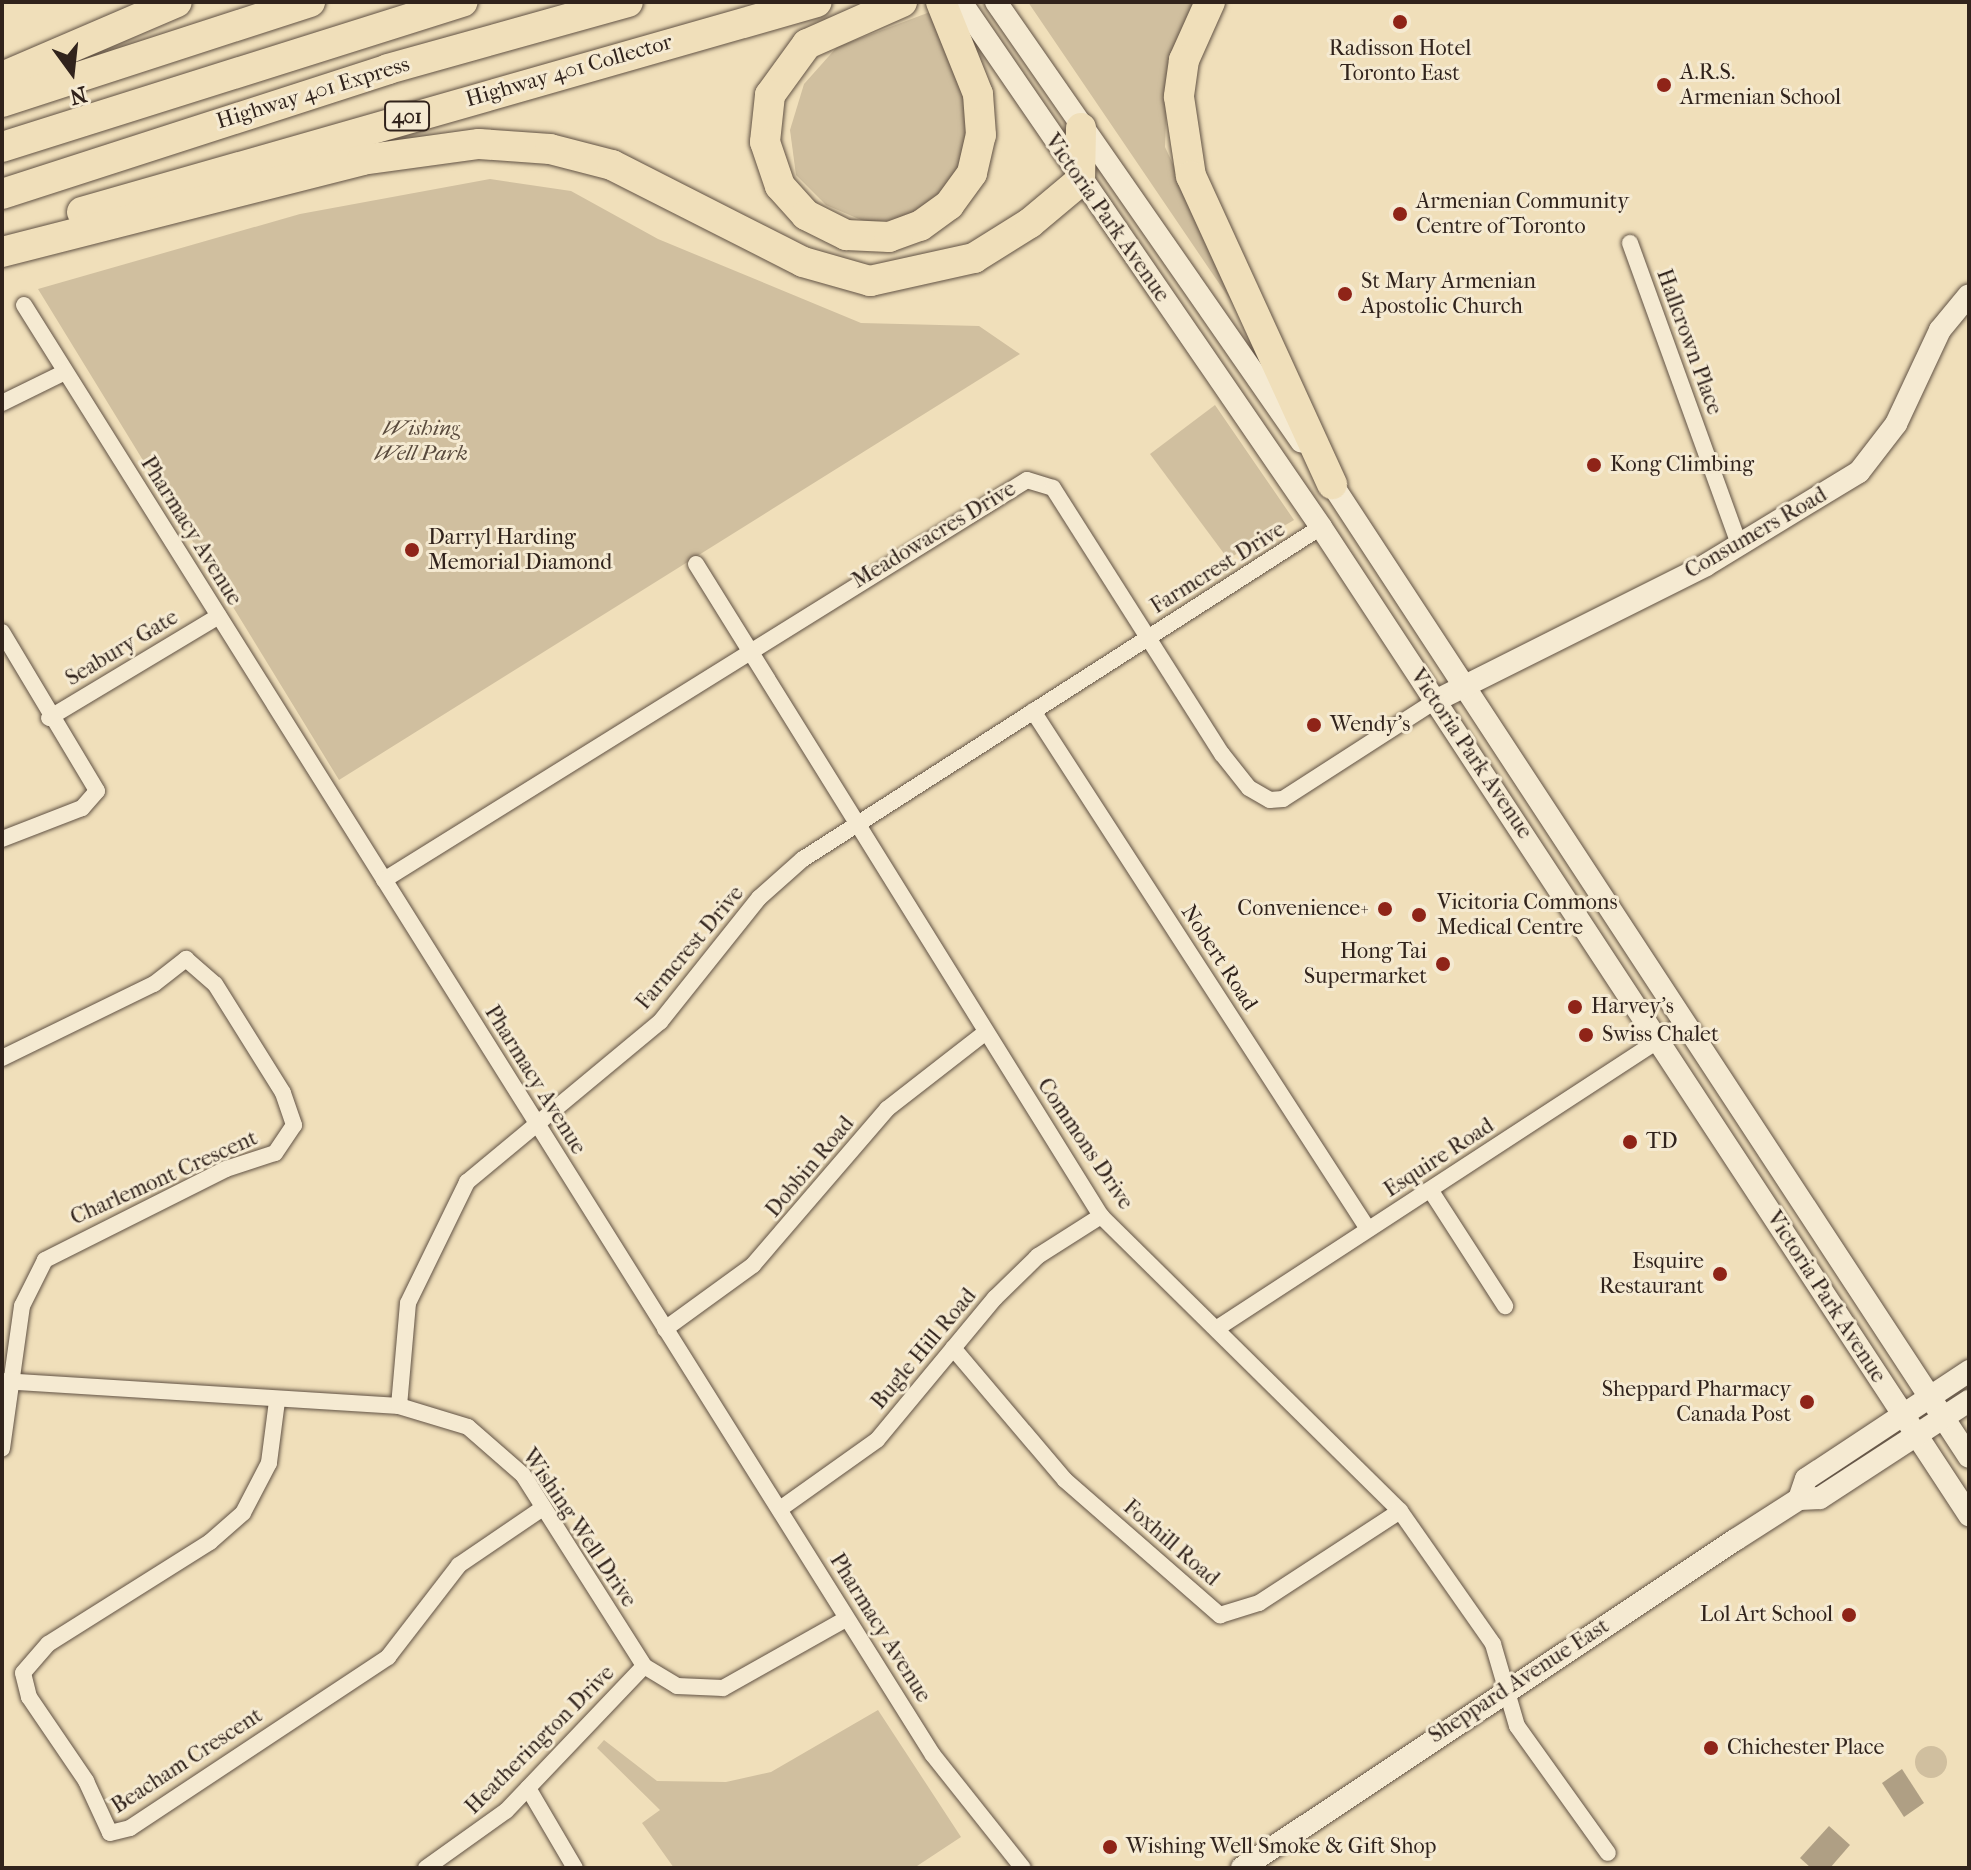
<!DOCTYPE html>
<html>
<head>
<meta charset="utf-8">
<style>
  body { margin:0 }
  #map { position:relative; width:1971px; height:1870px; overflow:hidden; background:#f0dfba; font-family:"IM FELL French Canon",serif }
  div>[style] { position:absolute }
  .green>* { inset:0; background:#d0bf9f }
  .round { border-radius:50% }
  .water>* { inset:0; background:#af9f84 }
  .roads { filter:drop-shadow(0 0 2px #615244) drop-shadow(0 0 2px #615244) }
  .street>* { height:16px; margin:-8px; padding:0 8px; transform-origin:8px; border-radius:8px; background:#f5ead2 }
  .secondary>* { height:22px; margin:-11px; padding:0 11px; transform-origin:11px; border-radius:11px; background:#f5ead2 }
  .highway>* { height:30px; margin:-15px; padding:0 15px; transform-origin:15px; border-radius:15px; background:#f0dfba }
  .dots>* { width:22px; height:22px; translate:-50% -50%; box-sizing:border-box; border:4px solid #f5ead2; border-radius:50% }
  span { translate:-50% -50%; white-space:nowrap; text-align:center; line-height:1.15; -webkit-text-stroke:6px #f5ead2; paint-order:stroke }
  .shield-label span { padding:2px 6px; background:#f5ead2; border:2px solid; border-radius:6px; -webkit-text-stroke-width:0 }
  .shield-label { font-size:20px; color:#31231c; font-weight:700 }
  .poi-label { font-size:22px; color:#31231c }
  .left { translate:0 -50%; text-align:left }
  .right { translate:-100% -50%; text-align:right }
  .street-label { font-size:22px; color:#31231c }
  .park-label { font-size:22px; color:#594a3d; font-style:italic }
  .frame { position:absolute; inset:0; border:4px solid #31231c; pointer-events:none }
  .north { position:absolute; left:32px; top:32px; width:80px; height:80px; -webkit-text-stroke:6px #f5ead2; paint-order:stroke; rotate:165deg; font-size:22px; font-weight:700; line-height:32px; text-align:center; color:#31231c }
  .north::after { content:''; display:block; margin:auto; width:28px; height:36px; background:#31231c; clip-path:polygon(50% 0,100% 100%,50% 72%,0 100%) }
</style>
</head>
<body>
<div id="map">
  <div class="green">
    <div style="clip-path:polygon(1028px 2px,1196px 2px,1167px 94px,1165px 147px,1248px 326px)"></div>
    <div style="clip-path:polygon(930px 12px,970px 86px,973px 146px,922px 218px,866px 222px,826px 205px,796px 175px,790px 130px,804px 84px,837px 47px)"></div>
    <div style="clip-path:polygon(490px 179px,571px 191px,658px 239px,861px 323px,979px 326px,1020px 354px,339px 780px,38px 289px,300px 214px)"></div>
    <div style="clip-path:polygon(1215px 405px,1294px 520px,1228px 559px,1150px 454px)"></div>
    <div style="clip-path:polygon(878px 1710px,961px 1837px,914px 1868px,674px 1868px,642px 1823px,660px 1810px,597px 1748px,604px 1740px,657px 1781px,726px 1782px,771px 1772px)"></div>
    <div class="round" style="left:1915px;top:1746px;width:32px;height:32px"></div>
  </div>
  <div class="water">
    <div style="clip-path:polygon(1902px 1769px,1924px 1803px,1904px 1817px,1882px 1783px)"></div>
    <div style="clip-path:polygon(1829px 1826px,1850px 1845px,1830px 1868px,1811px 1868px,1800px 1858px)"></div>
  </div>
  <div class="roads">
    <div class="street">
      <div style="left:1630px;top:243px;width:323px;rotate:70.1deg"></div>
      <div style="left:24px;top:305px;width:1711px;rotate:57.92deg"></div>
      <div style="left:933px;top:1755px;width:144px;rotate:51.5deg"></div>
      <div style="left:2px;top:403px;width:70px;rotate:-26.2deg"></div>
      <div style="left:696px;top:564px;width:768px;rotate:58.15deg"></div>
      <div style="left:1101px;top:1216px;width:420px;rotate:44.6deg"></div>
      <div style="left:1400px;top:1511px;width:162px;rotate:55deg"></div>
      <div style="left:1493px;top:1644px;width:85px;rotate:73.7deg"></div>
      <div style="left:1517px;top:1726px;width:156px;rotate:54.4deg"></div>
      <div style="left:2px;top:632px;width:185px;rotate:59.1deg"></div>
      <div style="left:97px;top:791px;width:23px;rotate:131deg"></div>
      <div style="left:82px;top:808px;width:86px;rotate:158.8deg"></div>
      <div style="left:1033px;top:711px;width:617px;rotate:57.11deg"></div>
      <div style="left:49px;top:718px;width:198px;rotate:-31deg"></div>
      <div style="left:384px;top:880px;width:757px;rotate:-31.89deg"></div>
      <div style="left:1027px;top:480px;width:27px;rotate:17deg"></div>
      <div style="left:1053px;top:488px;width:315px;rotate:57.6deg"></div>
      <div style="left:1222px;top:754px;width:43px;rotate:51.5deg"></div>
      <div style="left:1249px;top:788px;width:24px;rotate:30deg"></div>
      <div style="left:1270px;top:800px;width:13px;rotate:-4deg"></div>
      <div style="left:1283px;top:799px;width:181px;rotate:-32.8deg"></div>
      <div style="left:2px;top:1058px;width:169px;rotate:-26deg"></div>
      <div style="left:154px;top:984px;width:41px;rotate:-38deg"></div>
      <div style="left:186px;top:959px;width:38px;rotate:41deg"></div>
      <div style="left:215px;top:984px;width:128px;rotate:58deg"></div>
      <div style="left:283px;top:1093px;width:34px;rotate:71deg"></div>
      <div style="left:294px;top:1125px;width:34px;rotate:124deg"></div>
      <div style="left:275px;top:1153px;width:52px;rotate:161.9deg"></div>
      <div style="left:226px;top:1169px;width:203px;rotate:153.3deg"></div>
      <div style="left:45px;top:1260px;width:51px;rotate:116.6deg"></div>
      <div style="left:22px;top:1306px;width:144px;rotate:98deg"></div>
      <div style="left:1431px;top:1191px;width:137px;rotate:57.2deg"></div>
      <div style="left:1219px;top:1327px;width:553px;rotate:-33.12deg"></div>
      <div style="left:665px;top:1329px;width:109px;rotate:-36deg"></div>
      <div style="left:753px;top:1265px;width:206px;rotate:-49.3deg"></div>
      <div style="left:887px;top:1109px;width:125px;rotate:-37.9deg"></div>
      <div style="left:953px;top:1348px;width:173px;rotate:49.7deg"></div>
      <div style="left:1065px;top:1480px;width:206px;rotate:41.1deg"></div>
      <div style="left:1220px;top:1615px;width:41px;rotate:-17.1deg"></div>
      <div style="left:1259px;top:1603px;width:168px;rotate:-33.1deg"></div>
      <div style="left:2px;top:1381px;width:398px;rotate:3.6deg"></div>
      <div style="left:399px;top:1406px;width:72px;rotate:16.9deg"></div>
      <div style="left:468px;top:1427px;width:73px;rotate:41.1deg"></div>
      <div style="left:523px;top:1475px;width:226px;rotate:57.6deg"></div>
      <div style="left:644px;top:1666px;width:39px;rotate:31deg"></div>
      <div style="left:677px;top:1686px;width:46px;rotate:2.5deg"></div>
      <div style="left:723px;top:1688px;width:141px;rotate:-29.3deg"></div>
      <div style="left:277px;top:1401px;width:63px;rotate:97.4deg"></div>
      <div style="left:269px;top:1463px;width:56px;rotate:117.5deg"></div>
      <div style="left:243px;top:1513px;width:44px;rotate:138.7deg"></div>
      <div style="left:210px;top:1542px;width:191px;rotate:147.8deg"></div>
      <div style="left:48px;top:1644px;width:38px;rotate:131deg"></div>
      <div style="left:23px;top:1673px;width:25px;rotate:76deg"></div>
      <div style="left:29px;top:1697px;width:102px;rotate:55.8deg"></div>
      <div style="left:86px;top:1781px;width:57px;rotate:65.2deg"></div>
      <div style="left:110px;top:1833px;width:21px;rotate:-14deg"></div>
      <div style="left:130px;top:1828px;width:310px;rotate:-33.5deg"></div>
      <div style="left:388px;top:1657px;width:116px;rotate:-52.3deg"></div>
      <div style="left:459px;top:1565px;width:102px;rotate:-34.2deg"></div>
      <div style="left:399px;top:1406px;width:103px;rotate:-85deg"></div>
      <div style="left:408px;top:1303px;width:135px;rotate:-64deg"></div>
      <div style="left:467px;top:1182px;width:251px;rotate:-39.7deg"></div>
      <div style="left:660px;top:1022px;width:159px;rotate:-51.4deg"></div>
      <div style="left:759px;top:898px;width:59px;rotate:-41.6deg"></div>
      <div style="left:803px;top:859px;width:615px;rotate:-32.66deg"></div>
      <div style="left:780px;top:1509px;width:119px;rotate:-35.4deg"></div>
      <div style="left:877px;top:1440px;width:185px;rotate:-50.3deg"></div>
      <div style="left:995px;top:1298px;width:60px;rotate:-44.3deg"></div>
      <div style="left:1038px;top:1256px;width:75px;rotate:-32.4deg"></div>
      <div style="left:528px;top:1788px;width:93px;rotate:59.6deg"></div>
      <div style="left:426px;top:1868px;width:98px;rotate:-35.5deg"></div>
      <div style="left:506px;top:1811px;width:200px;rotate:-46.4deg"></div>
    </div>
    <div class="secondary">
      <div style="left:961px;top:2px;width:637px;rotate:55.56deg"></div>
      <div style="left:1321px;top:527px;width:1182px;rotate:56.74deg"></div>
      <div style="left:996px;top:2px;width:535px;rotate:55.21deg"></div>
      <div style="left:1324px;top:472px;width:1177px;rotate:56.78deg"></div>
      <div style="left:1435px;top:701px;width:303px;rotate:-26.6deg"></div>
      <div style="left:1706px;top:565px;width:179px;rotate:-31.3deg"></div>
      <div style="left:1859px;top:472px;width:61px;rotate:-52.4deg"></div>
      <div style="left:1896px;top:424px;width:104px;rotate:-64.9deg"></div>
      <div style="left:1940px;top:330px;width:45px;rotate:-50.4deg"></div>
      <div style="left:1799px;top:1499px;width:21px;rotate:-71deg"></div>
      <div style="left:1806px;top:1479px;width:196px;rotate:-33.5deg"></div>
      <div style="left:1242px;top:1868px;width:592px;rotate:-33.64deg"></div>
      <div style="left:1735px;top:1540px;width:76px;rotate:-32.6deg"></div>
      <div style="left:1799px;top:1499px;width:21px;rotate:-3deg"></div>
      <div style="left:1820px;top:1498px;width:178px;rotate:-33.1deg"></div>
    </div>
    <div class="highway">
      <div style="left:902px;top:2px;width:104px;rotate:156.1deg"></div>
      <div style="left:807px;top:44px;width:63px;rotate:126deg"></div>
      <div style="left:770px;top:95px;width:47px;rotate:96.1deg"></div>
      <div style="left:765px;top:142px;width:46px;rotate:71.2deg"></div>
      <div style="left:780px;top:186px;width:39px;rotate:48deg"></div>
      <div style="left:806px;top:215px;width:45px;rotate:26.6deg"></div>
      <div style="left:846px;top:235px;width:43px;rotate:2.7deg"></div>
      <div style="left:889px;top:237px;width:33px;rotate:-20deg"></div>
      <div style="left:920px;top:226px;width:36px;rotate:-36deg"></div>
      <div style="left:949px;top:205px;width:39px;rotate:-54deg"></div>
      <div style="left:972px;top:173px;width:39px;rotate:-77deg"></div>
      <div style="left:981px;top:135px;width:41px;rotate:-94.2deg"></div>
      <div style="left:978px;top:94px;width:99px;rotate:-111.9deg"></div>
      <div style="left:1210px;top:2px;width:64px;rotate:114.1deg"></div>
      <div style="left:1184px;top:60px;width:37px;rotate:98deg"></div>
      <div style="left:1179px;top:97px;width:80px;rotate:81.4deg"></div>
      <div style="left:1191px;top:176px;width:339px;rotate:65.4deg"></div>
      <div style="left:2px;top:77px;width:190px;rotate:-23.2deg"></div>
      <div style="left:2px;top:102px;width:324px;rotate:-18deg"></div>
      <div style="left:2px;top:147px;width:483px;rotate:-17.5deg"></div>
      <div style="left:2px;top:194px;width:406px;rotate:-17.9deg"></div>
      <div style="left:388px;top:69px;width:249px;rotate:-15.6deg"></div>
      <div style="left:82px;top:212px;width:764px;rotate:-15.95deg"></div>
      <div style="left:2px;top:252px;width:372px;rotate:-14.3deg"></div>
      <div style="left:362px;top:160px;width:118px;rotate:-7.8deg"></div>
      <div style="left:479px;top:144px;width:71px;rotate:4deg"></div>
      <div style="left:550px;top:149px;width:64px;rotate:14.5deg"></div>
      <div style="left:612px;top:165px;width:214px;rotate:26.9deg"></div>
      <div style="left:803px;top:262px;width:70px;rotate:15.8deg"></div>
      <div style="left:870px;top:281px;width:107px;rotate:-12.5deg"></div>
      <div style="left:974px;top:258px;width:66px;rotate:-32deg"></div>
      <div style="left:1030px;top:223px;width:65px;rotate:-40deg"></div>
      <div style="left:1080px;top:181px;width:53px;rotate:-88.9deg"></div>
    </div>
  </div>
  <div class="dots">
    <div style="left:1400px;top:22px;background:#8f2418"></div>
    <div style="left:1664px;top:85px;background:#8f2418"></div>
    <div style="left:1400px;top:214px;background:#8f2418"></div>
    <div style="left:1345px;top:294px;background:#8f2418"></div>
    <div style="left:1594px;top:465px;background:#8f2418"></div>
    <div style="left:412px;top:550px;background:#8f2418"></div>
    <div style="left:1314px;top:725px;background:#8f2418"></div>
    <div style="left:1385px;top:909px;background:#8f2418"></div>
    <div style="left:1419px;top:915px;background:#8f2418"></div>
    <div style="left:1443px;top:964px;background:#8f2418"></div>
    <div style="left:1575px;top:1007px;background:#8f2418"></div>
    <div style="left:1586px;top:1035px;background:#8f2418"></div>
    <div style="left:1630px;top:1142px;background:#8f2418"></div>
    <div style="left:1720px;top:1274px;background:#8f2418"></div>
    <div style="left:1807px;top:1402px;background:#8f2418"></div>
    <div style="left:1849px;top:1615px;background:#8f2418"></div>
    <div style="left:1711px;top:1748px;background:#8f2418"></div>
    <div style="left:1110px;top:1847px;background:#8f2418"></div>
  </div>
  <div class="shield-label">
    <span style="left:407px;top:116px">401</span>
  </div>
  <div class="poi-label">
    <span style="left:1400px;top:61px">Radisson Hotel<br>Toronto East</span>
    <span class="left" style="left:1680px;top:85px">A.R.S.<br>Armenian School</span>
    <span class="left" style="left:1416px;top:214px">Armenian Community<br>Centre of Toronto</span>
    <span class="left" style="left:1361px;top:294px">St Mary Armenian<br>Apostolic Church</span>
    <span class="left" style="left:1610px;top:465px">Kong Climbing</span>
    <span class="left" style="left:428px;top:550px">Darryl Harding<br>Memorial Diamond</span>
    <span class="left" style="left:1330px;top:725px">Wendy's</span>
    <span class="left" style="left:1437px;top:915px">Vicitoria Commons<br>Medical Centre</span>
    <span class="right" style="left:1369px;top:909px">Convenience+</span>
    <span class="right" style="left:1427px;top:964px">Hong Tai<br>Supermarket</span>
    <span class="left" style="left:1591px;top:1007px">Harvey's</span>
    <span class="left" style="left:1602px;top:1035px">Swiss Chalet</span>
    <span class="left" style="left:1646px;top:1142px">TD</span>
    <span class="right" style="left:1704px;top:1274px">Esquire<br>Restaurant</span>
    <span class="right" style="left:1791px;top:1402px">Sheppard Pharmacy<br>Canada Post</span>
    <span class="right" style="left:1833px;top:1615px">Lol Art School</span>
    <span class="left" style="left:1727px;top:1748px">Chichester Place</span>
    <span class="left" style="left:1126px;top:1847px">Wishing Well Smoke &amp; Gift Shop</span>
  </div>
  <div class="street-label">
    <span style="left:569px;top:71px;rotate:-16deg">Highway 401 Collector</span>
    <span style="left:313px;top:93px;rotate:-17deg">Highway 401 Express</span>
    <span style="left:1107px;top:218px;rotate:55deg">Victoria Park Avenue</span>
    <span style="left:1689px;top:342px;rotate:70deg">Hallcrown Place</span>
    <span style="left:191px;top:531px;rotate:58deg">Pharmacy Avenue</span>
    <span style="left:1756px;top:533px;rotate:-30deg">Consumers Road</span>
    <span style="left:934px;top:535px;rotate:-31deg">Meadowacres Drive</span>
    <span style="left:1218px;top:568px;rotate:-32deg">Farmcrest Drive</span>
    <span style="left:122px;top:648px;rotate:-31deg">Seabury Gate</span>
    <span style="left:1471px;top:754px;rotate:56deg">Victoria Park Avenue</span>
    <span style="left:690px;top:948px;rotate:-50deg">Farmcrest Drive</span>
    <span style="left:1219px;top:958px;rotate:57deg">Nobert Road</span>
    <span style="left:535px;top:1080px;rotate:58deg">Pharmacy Avenue</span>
    <span style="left:1085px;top:1144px;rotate:56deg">Commons Drive</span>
    <span style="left:1439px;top:1158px;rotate:-33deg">Esquire Road</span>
    <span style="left:810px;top:1167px;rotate:-50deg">Dobbin Road</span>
    <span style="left:164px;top:1178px;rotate:-24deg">Charlemont Crescent</span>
    <span style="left:1826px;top:1297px;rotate:57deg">Victoria Park Avenue</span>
    <span style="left:924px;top:1349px;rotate:-50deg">Bugle Hill Road</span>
    <span style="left:579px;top:1528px;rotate:56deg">Wishing Well Drive</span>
    <span style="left:1171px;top:1543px;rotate:41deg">Foxhill Road</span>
    <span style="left:880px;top:1628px;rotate:58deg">Pharmacy Avenue</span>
    <span style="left:1519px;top:1681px;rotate:-33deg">Sheppard Avenue East</span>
    <span style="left:540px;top:1740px;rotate:-45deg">Heatherington Drive</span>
    <span style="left:187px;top:1761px;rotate:-33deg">Beacham Crescent</span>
  </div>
  <div class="park-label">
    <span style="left:421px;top:441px">Wishing<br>Well Park</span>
  </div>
  <div class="frame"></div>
  <div class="north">N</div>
</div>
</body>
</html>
